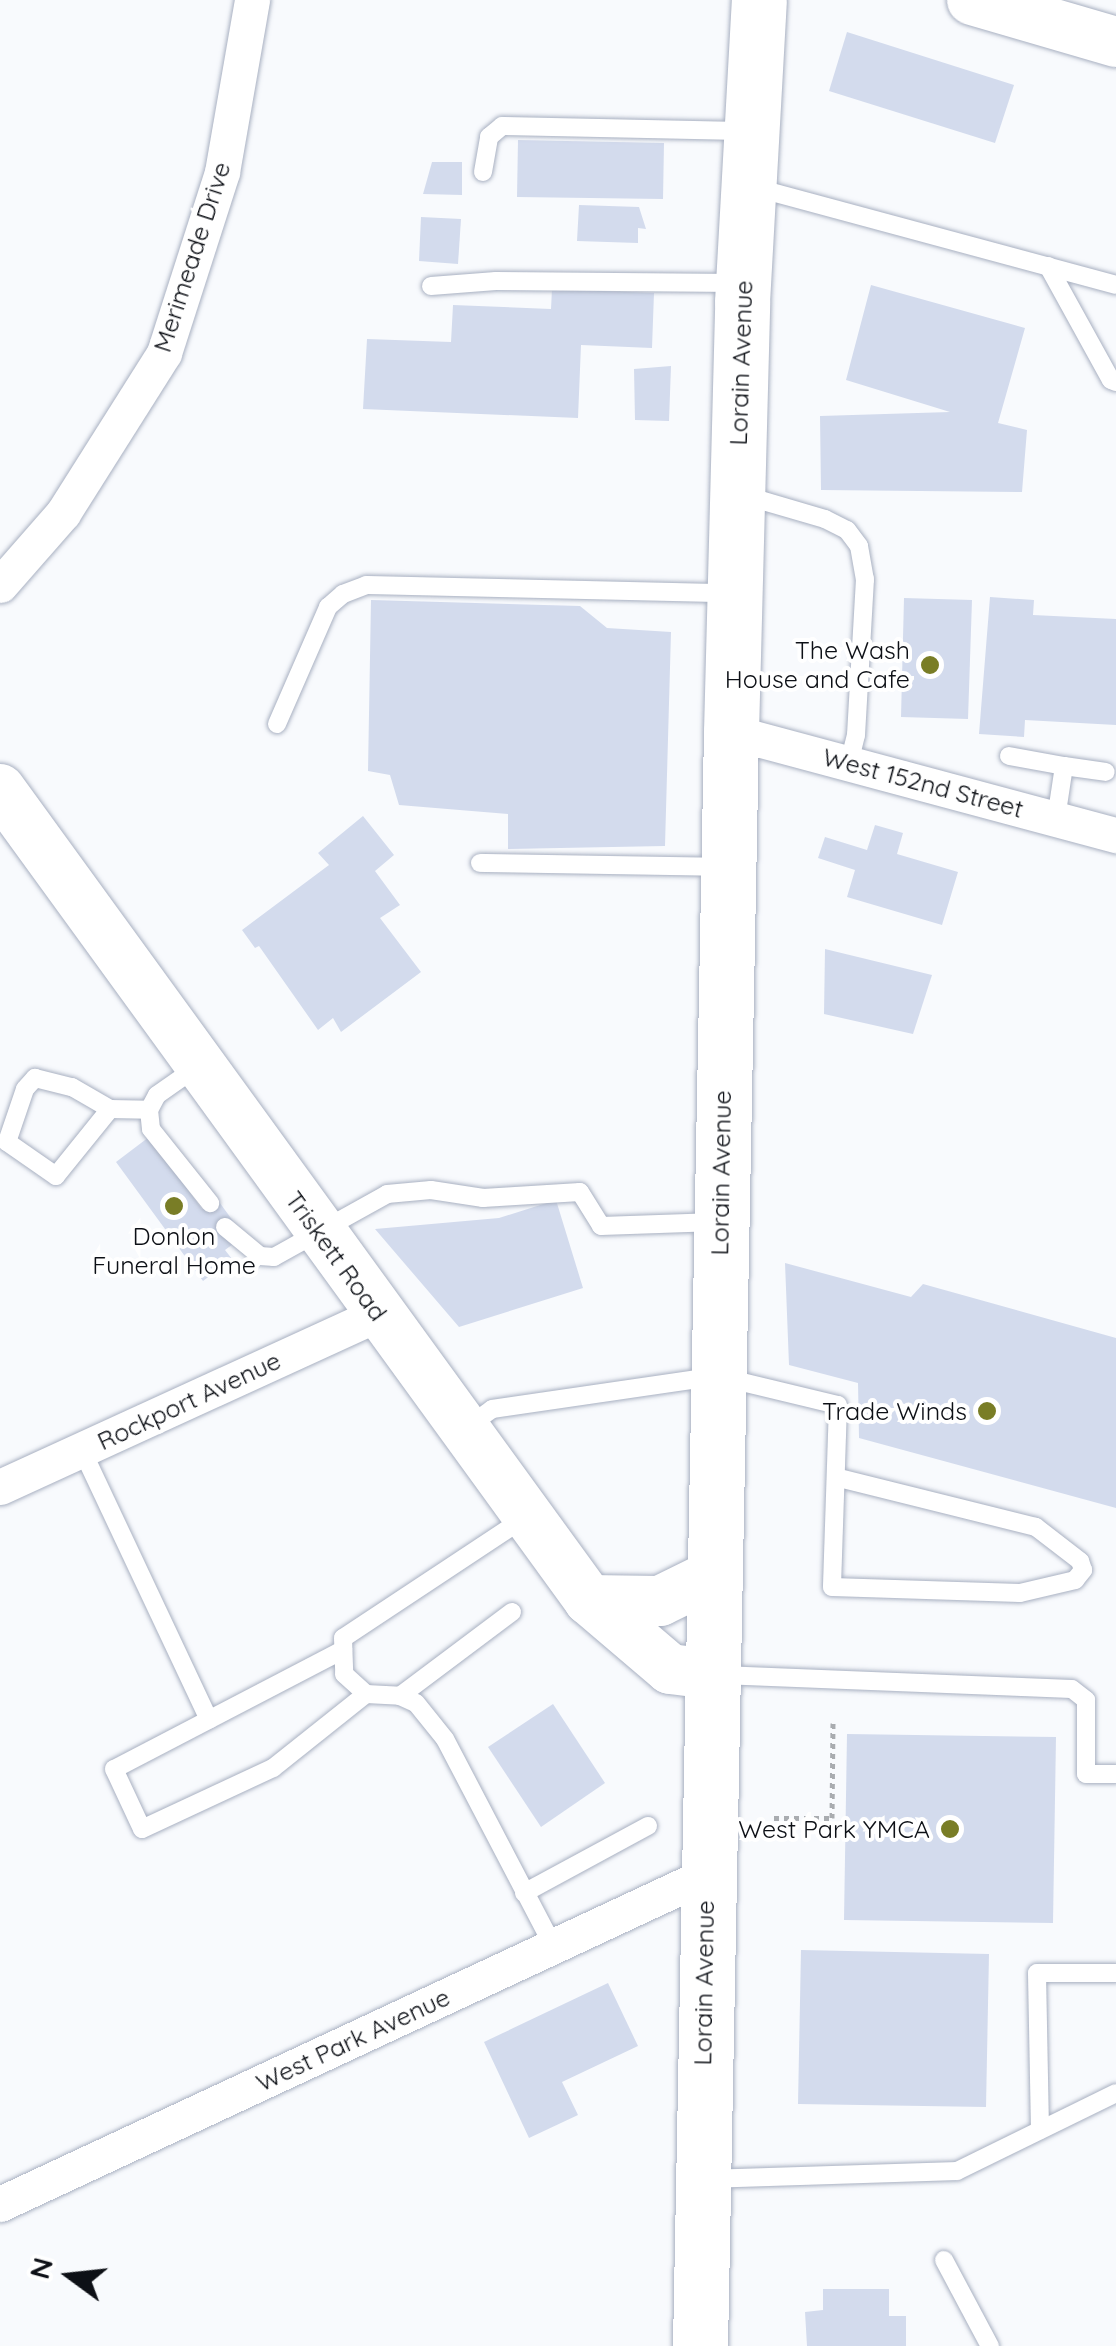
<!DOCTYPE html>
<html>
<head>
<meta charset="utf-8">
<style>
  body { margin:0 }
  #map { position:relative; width:1116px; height:2346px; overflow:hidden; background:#f8fafd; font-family:Quicksand,sans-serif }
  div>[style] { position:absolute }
  .building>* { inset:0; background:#d3dbed }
  .path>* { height:5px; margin-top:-2.5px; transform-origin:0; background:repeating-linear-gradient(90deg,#a9acb0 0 5px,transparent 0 10px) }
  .roads { filter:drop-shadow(0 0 2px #a8b0c1) drop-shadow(0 0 2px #a8b0c1) }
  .lane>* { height:18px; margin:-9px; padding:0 9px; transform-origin:9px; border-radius:9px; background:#fff }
  .street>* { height:35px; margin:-17.5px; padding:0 17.5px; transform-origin:17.5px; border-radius:17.5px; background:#fff }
  .secondary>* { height:50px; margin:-25px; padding:0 25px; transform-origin:25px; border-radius:25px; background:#fff }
  .primary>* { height:55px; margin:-27.5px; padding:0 27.5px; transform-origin:27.5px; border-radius:27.5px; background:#fff }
  .dots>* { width:28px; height:28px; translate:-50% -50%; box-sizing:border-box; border:5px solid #fff; border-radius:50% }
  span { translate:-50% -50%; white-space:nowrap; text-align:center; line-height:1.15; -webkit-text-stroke:8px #fff; paint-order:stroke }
  .street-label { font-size:25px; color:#0d1016 }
  .poi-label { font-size:25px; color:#0d1016 }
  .right { translate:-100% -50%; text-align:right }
  .north { position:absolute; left:20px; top:2226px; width:100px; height:100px; -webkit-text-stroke:8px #fff; paint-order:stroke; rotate:285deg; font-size:28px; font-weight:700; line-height:40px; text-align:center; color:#0d1016 }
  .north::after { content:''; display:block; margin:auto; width:35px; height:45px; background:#0d1016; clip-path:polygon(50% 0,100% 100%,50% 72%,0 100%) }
</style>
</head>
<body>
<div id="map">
  <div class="building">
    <div style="clip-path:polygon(847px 32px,1014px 85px,995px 143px,829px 91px)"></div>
    <div style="clip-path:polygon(518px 140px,664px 143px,663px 199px,517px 197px)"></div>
    <div style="clip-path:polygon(432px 162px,462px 162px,462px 195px,423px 194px)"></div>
    <div style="clip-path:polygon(579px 205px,639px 207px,646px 229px,638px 228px,638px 243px,577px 241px)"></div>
    <div style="clip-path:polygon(421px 217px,461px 219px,458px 264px,419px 261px)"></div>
    <div style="clip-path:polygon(871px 285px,1025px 328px,998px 423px,1027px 430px,1022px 492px,821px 490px,820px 416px,950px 412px,846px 380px)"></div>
    <div style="clip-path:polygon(552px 289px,654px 293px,652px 348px,581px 345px,578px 418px,363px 409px,367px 339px,451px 342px,453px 305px,551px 309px)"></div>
    <div style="clip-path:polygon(671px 366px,669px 421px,635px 420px,634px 369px)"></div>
    <div style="clip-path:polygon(990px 597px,1034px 600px,1033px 615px,1116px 619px,1116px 725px,1025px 720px,1024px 737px,979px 734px)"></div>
    <div style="clip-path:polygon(904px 598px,972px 600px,968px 719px,901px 717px)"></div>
    <div style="clip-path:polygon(371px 600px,580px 606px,607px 628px,671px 632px,665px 846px,508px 849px,508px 814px,399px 805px,390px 775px,368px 771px)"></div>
    <div style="clip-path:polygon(363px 816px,394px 855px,375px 871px,400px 905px,380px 918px,421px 972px,341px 1032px,333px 1018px,318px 1030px,259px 946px,255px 948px,242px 930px,329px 865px,318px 853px)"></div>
    <div style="clip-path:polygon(875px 825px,903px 833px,897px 854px,958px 872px,942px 925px,847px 897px,855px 870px,818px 858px,825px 837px,867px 850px)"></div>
    <div style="clip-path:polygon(825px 949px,932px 975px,913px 1034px,824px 1014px)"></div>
    <div style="clip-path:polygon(149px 1137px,202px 1209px,217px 1199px,233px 1221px,222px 1229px,233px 1244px,225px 1250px,232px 1259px,203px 1281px,116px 1162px)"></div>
    <div style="clip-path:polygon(556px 1200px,583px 1288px,459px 1327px,375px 1229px,499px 1218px)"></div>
    <div style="clip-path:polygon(785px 1263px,911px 1297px,923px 1284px,1116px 1338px,1116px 1508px,859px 1438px,858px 1383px,789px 1365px)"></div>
    <div style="clip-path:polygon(553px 1704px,605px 1783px,541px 1827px,488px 1747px)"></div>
    <div style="clip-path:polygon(847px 1734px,1056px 1737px,1053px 1923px,844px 1920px)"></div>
    <div style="clip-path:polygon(801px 1950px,989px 1954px,986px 2107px,798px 2104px)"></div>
    <div style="clip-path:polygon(608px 1983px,638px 2046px,562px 2082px,578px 2115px,529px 2138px,484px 2042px)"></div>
    <div style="clip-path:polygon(823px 2289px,889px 2289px,889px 2316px,906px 2316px,906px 2346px,807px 2346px,805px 2312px,823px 2310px)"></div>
  </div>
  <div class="path">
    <div style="left:774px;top:1818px;width:58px"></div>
    <div style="left:832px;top:1818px;width:95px;rotate:-89.4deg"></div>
  </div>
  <div class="roads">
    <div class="lane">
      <div style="left:483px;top:172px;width:36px;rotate:-80deg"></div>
      <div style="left:489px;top:137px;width:17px;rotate:-40deg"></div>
      <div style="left:502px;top:126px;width:242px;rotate:1.2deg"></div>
      <div style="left:753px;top:187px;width:376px;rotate:15.1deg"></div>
      <div style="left:1048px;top:266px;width:130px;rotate:61.1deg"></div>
      <div style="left:1111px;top:380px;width:5px;rotate:22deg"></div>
      <div style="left:431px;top:286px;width:65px;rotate:-4.4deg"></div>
      <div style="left:496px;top:281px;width:241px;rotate:0.5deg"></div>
      <div style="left:743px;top:495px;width:85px;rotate:16.3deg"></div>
      <div style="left:825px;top:519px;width:25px;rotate:27deg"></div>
      <div style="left:847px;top:530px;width:20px;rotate:53deg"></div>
      <div style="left:859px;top:546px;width:34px;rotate:80deg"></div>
      <div style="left:865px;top:579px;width:156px;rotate:93.3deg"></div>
      <div style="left:856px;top:735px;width:29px;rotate:104deg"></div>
      <div style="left:277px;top:724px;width:128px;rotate:-66.4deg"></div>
      <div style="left:328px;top:607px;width:20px;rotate:-41deg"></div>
      <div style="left:343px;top:594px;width:25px;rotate:-21deg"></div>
      <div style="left:366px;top:585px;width:363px;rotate:1.3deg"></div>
      <div style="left:1009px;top:756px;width:56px;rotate:10.3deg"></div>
      <div style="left:1064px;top:766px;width:54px;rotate:98.6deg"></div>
      <div style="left:1064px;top:766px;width:42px;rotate:8.1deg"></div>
      <div style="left:480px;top:863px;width:242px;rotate:0.9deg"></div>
      <div style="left:197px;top:1067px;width:49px;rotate:145deg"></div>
      <div style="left:157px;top:1095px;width:17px;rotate:118deg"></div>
      <div style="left:149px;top:1110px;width:19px;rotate:84deg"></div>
      <div style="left:151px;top:1129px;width:95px;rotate:51.4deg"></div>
      <div style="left:110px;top:1109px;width:86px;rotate:128.9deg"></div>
      <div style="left:56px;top:1176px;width:60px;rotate:-145.2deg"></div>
      <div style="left:7px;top:1142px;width:56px;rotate:-71.2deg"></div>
      <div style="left:25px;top:1089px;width:15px;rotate:-48deg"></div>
      <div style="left:35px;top:1078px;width:38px;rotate:14deg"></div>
      <div style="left:72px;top:1087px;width:44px;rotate:30.1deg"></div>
      <div style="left:110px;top:1109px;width:39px;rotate:1deg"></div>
      <div style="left:225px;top:1227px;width:45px;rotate:39.6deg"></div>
      <div style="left:260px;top:1256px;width:14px;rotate:4deg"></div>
      <div style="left:274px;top:1257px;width:129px;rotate:-29.1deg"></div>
      <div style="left:387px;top:1194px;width:44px;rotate:-5.2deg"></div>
      <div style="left:431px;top:1190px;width:53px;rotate:8.7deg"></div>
      <div style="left:483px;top:1198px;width:97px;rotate:-3.5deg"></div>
      <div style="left:580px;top:1192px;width:40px;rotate:58deg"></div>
      <div style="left:601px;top:1226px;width:116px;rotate:-2deg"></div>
      <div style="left:466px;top:1428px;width:32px;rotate:-36deg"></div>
      <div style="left:492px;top:1409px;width:227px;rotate:-8.3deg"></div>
      <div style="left:717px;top:1376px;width:124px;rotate:13.5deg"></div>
      <div style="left:838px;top:1405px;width:182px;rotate:91.9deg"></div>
      <div style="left:832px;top:1587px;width:188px;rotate:1.8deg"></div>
      <div style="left:1020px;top:1593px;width:57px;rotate:-13.3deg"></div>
      <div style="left:1075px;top:1580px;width:13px;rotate:-51deg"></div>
      <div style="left:1083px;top:1570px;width:9px;rotate:-108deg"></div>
      <div style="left:1080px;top:1561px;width:56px;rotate:-142.3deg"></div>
      <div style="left:1036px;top:1527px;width:206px;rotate:-166deg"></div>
      <div style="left:82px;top:1450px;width:298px;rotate:64.8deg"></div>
      <div style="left:526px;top:1517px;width:219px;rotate:146.5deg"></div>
      <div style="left:343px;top:1638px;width:36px;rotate:88deg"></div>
      <div style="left:344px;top:1674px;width:30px;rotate:42deg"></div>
      <div style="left:366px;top:1694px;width:34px;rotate:3deg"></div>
      <div style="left:400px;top:1696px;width:17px;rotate:24deg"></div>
      <div style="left:416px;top:1703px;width:46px;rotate:51.1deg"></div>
      <div style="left:445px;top:1739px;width:233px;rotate:62.4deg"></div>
      <div style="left:343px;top:1650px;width:258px;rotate:152.5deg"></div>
      <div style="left:114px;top:1769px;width:66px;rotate:65deg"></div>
      <div style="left:142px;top:1829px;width:145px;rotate:-25deg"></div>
      <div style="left:273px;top:1768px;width:119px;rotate:-38.5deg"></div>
      <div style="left:721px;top:1675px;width:351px;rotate:2.3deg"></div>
      <div style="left:1072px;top:1689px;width:18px;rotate:38deg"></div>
      <div style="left:1086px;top:1700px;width:74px;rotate:90deg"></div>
      <div style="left:1086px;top:1774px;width:30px"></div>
      <div style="left:400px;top:1696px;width:140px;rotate:-36.9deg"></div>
      <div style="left:524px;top:1893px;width:141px;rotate:-28.4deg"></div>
      <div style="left:1040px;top:2130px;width:157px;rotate:-91.1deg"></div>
      <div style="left:1037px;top:1973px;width:79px"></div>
      <div style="left:707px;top:2179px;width:250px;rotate:-1.8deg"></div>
      <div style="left:957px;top:2171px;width:177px;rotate:-26.1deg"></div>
      <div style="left:944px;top:2260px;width:98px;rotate:61.9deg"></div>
    </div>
    <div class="street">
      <div style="left:0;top:585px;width:96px;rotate:-48.8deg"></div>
      <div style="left:63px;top:513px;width:189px;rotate:-57.7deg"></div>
      <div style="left:164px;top:353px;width:190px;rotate:-72.2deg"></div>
      <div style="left:222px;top:172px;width:175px;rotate:-80.1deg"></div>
      <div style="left:731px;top:732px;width:399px;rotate:15deg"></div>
      <div style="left:0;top:1487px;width:416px;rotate:-24.6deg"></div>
      <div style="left:0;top:2204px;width:779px;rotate:-24.99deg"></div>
    </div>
    <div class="secondary">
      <div style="left:972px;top:0;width:150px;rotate:16.3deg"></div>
      <div style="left:0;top:789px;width:1002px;rotate:54.01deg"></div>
      <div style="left:589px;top:1600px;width:106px;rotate:40.4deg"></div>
      <div style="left:670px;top:1669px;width:41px;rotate:7deg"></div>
      <div style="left:589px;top:1600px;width:71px;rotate:0.8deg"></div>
      <div style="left:660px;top:1601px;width:59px;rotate:-26.1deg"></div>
    </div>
    <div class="primary">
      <div style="left:700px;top:2346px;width:1614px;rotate:-88.9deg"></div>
      <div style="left:731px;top:732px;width:430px;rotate:-88.5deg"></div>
      <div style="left:742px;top:302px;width:302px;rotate:-86.8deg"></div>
    </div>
  </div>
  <div class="dots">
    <div style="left:930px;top:665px;background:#797d26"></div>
    <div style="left:174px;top:1206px;background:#797d26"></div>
    <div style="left:987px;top:1411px;background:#797d26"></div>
    <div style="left:950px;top:1829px;background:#797d26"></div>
  </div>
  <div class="street-label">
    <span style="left:192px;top:257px;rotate:-72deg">Merimeade Drive</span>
    <span style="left:741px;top:363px;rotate:-88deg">Lorain Avenue</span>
    <span style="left:923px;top:783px;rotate:15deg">West 152nd Street</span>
    <span style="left:721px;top:1173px;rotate:-89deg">Lorain Avenue</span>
    <span style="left:336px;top:1256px;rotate:54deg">Triskett Road</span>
    <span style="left:189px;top:1401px;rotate:-25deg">Rockport Avenue</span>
    <span style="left:704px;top:1983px;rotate:-89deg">Lorain Avenue</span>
    <span style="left:353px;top:2040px;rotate:-25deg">West Park Avenue</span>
  </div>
  <div class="poi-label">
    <span class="right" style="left:910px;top:665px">The Wash<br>House and Cafe</span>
    <span style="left:174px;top:1251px">Donlon<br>Funeral Home</span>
    <span class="right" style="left:967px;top:1411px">Trade Winds</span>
    <span class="right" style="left:930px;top:1829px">West Park YMCA</span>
  </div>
  <div class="north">N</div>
</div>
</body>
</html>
